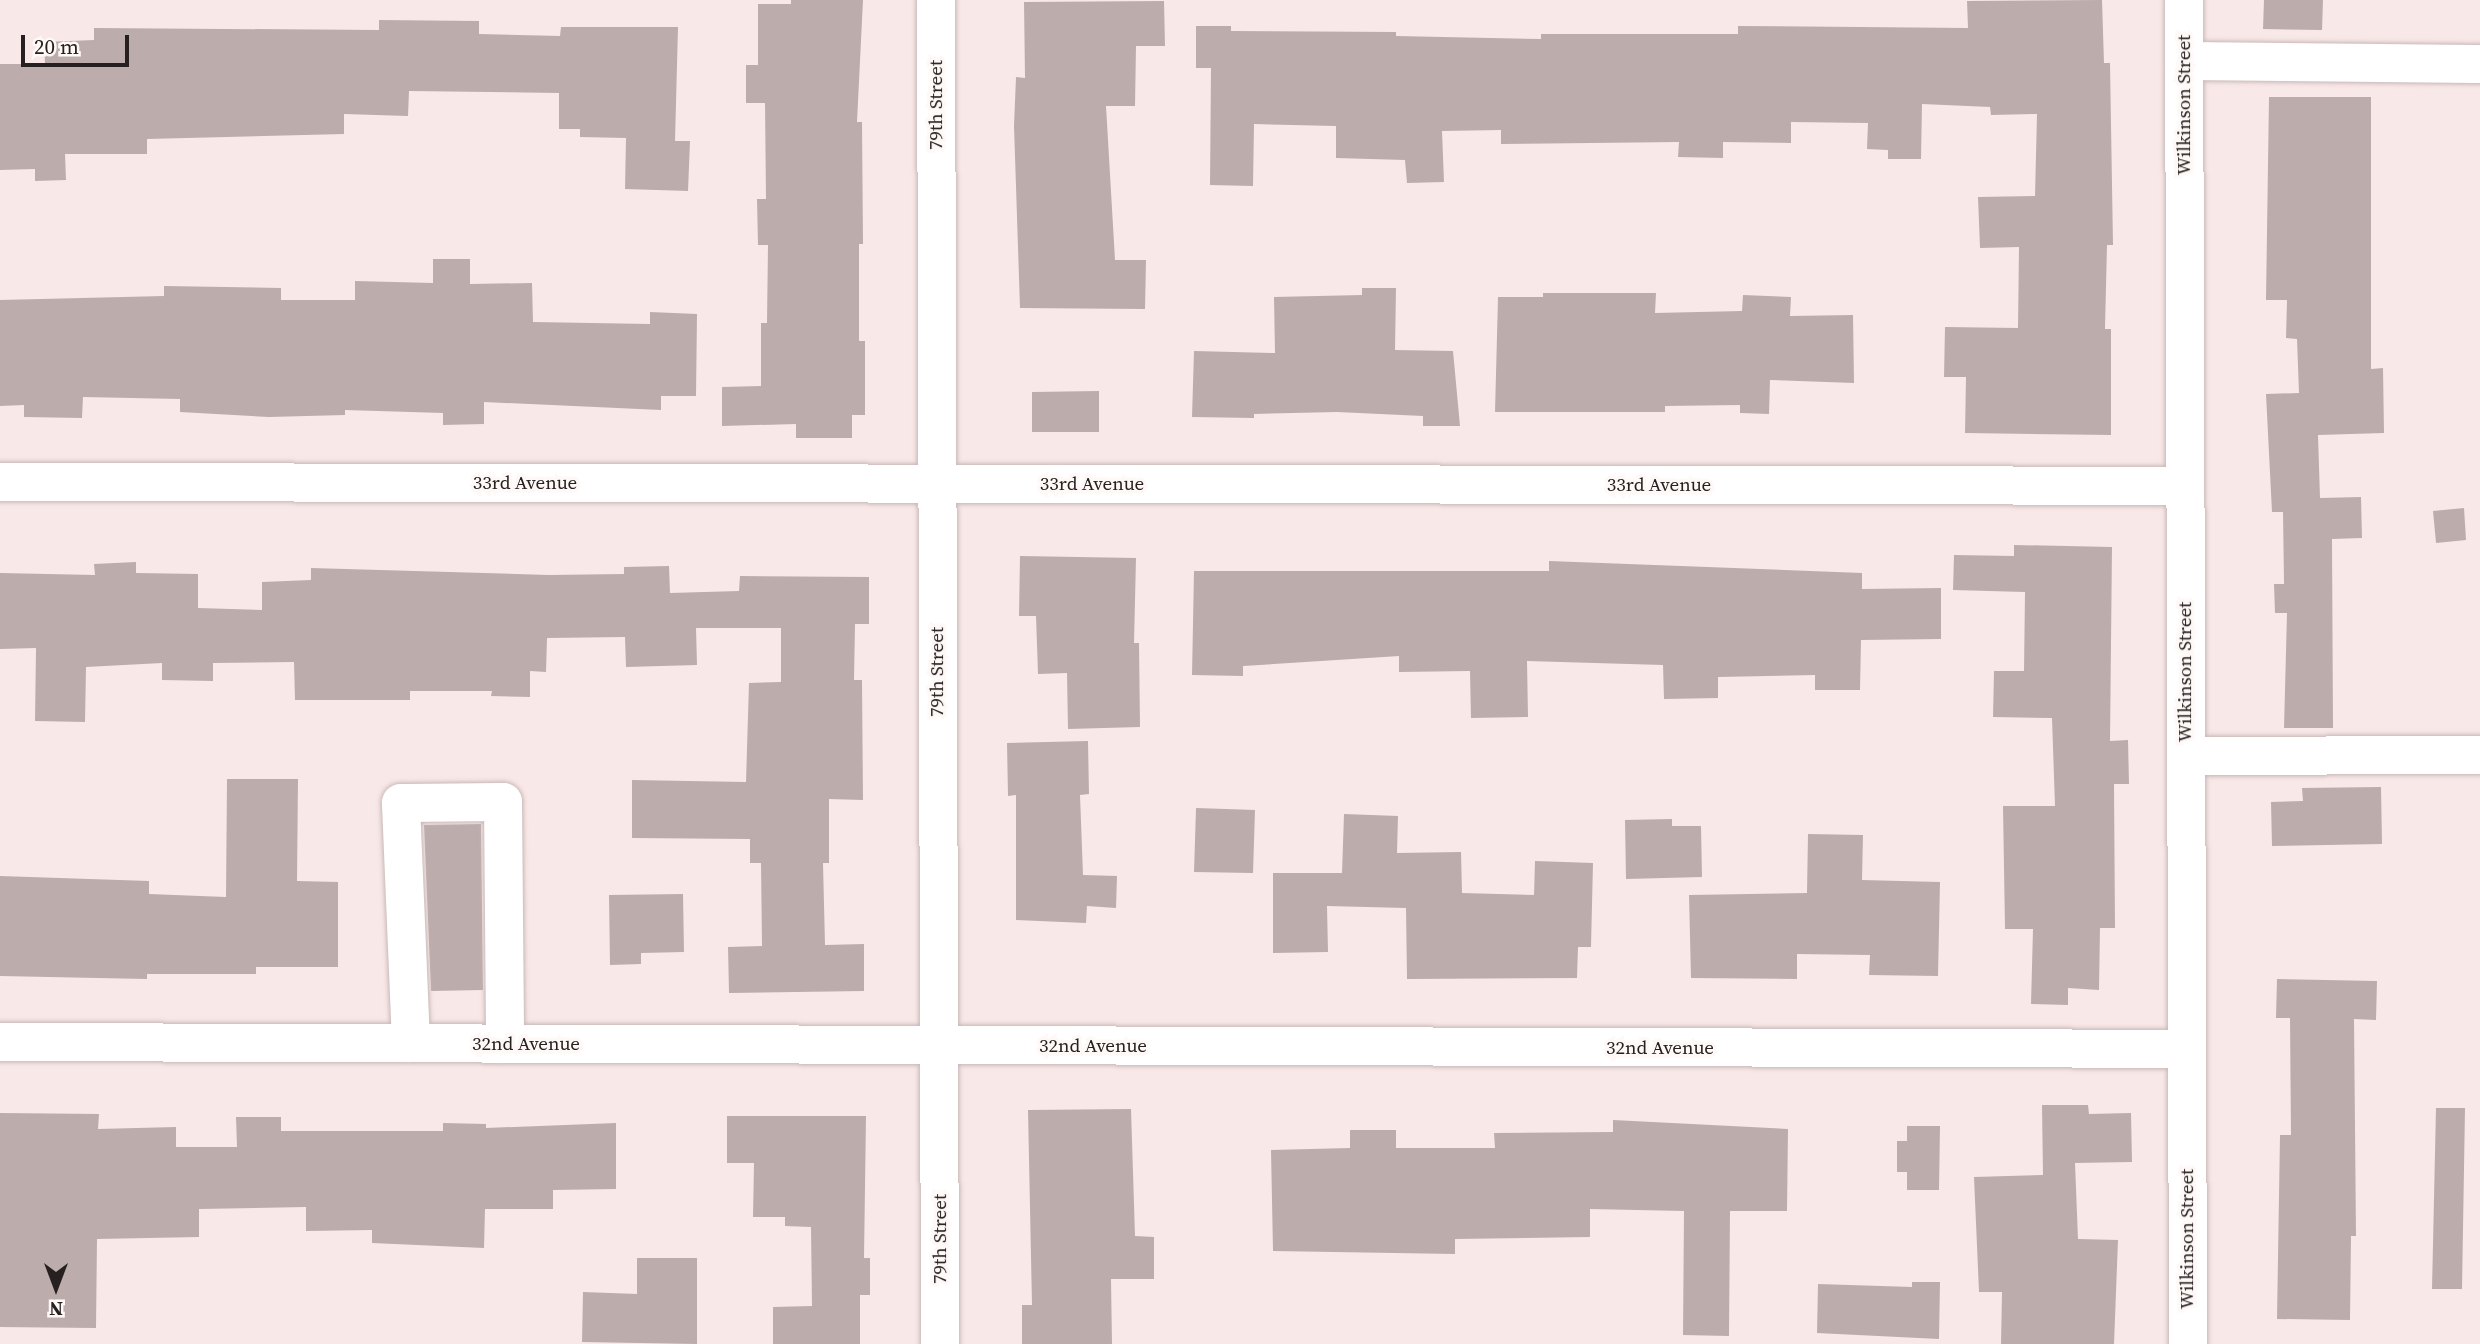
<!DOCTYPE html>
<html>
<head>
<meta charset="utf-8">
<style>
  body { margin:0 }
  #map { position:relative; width:2480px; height:1344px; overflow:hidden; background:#f8e8e7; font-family:"Source Serif 4",serif }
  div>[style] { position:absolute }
  .building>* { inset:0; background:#bcadac }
  .roads { filter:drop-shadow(0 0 2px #c8b9b8) drop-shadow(0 0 2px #c8b9b8) }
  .minor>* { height:38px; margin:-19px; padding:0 19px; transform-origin:19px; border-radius:19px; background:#fff }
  span { translate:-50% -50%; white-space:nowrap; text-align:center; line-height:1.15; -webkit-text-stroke:7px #fef8f7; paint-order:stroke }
  .street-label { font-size:19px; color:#262120 }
  .north { position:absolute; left:21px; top:1253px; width:70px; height:70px; -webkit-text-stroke:5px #fef8f7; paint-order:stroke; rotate:180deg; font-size:19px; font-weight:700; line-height:28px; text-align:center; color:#262120 }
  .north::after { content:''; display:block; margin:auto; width:24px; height:32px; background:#262120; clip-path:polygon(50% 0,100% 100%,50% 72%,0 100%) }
  .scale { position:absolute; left:21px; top:35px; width:108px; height:32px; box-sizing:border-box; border:4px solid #262120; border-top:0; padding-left:9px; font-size:21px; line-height:24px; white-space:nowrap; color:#262120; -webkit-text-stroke:5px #fef8f7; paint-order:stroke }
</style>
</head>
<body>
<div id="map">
  <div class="building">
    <div style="clip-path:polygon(791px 0,863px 0,857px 122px,862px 122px,863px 244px,859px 244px,859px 341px,865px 341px,865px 415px,852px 415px,852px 438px,796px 438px,796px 424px,722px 426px,722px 387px,761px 386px,761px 323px,767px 323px,768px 245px,758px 245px,757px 199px,766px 199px,765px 103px,746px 103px,746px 65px,758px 65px,758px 4px,791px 4px)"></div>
    <div style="clip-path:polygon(2102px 0,2104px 63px,2110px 63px,2113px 245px,2107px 245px,2105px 329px,2111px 329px,2111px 435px,1965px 433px,1966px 377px,1944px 377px,1945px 327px,2018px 328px,2019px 247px,1980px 248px,1978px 197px,2035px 196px,2037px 114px,1991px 115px,1990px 107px,1922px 104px,1921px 159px,1888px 159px,1888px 150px,1867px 149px,1868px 123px,1791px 122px,1791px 143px,1723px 142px,1723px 158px,1678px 157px,1679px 142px,1501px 144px,1501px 130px,1442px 131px,1444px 182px,1407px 183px,1405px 160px,1336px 158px,1336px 126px,1254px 124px,1253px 186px,1210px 185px,1211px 68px,1196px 68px,1196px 26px,1231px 26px,1231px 31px,1396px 32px,1396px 36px,1541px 39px,1541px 34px,1738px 34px,1738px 26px,1968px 28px,1967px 1px)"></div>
    <div style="clip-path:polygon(2264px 0,2323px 0,2322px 30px,2263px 29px)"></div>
    <div style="clip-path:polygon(1164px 1px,1165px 46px,1136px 46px,1135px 106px,1106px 106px,1115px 260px,1146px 260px,1145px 309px,1020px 308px,1014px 126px,1016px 77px,1025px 78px,1024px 2px)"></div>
    <div style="clip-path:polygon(379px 20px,479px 21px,479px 34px,560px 36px,561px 27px,678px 27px,675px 141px,690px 141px,688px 191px,625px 189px,626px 138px,580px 137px,580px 129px,559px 129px,559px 93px,409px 91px,408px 116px,344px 114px,344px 134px,147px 139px,147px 154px,65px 154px,66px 180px,35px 181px,35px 169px,0 170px,0 64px,45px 64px,44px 42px,94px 40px,94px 28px,379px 30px)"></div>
    <div style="clip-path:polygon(2269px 97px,2371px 97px,2371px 369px,2383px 368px,2384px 433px,2318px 435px,2320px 498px,2361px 497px,2362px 538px,2332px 539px,2333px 728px,2284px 728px,2287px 613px,2275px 613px,2274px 584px,2284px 584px,2283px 512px,2272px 512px,2266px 394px,2299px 393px,2297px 339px,2286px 338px,2287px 300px,2266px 300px)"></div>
    <div style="clip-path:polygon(433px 259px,470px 259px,470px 284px,532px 283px,533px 322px,650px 324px,650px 312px,697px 314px,696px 396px,661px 396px,661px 410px,484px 402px,484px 424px,443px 425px,443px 413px,345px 410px,345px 415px,269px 417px,180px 412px,180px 399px,83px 397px,82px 418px,24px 417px,24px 405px,0 406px,0 300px,164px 296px,164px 286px,281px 288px,281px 300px,355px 300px,355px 281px,433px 283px)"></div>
    <div style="clip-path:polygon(1362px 288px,1396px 288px,1395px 350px,1453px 351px,1460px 426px,1423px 426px,1423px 416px,1337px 412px,1254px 414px,1254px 418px,1192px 417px,1194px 351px,1275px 353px,1274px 297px,1362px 295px)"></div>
    <div style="clip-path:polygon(1543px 293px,1656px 293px,1655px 313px,1742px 311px,1743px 295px,1791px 297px,1790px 316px,1853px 315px,1854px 383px,1770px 380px,1769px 414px,1740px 413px,1740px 405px,1665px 406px,1665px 412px,1495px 412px,1498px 297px,1543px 297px)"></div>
    <div style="clip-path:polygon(1099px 391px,1099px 432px,1032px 432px,1032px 392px)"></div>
    <div style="clip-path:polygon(2464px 508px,2466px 540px,2436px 543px,2433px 511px)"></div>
    <div style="clip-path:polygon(2014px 545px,2112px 547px,2110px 741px,2128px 740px,2129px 784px,2114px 784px,2115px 928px,2100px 928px,2099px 990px,2068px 988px,2068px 1005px,2031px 1004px,2033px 929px,2005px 929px,2003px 806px,2055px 806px,2052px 718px,1993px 717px,1994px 671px,2024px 671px,2025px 592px,1953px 590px,1954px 555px,2014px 556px)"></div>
    <div style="clip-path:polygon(1020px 556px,1136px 558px,1134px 643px,1139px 643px,1140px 727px,1068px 729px,1067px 673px,1038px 674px,1036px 616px,1019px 616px)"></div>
    <div style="clip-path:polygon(1549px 561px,1862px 573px,1862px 589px,1941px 588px,1941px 639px,1861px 640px,1860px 690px,1815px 690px,1815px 675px,1718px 677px,1718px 698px,1664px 699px,1663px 665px,1527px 661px,1528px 717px,1471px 718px,1470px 671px,1399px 672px,1399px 656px,1243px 666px,1243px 676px,1192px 675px,1194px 571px,1549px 571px)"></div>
    <div style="clip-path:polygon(136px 562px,136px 573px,198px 574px,198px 608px,262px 610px,262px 582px,311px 580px,311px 568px,549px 575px,624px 574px,624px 567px,669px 566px,670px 593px,739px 591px,740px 576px,869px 577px,869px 624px,855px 624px,854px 680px,862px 680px,863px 800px,829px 799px,829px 863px,823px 863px,825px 945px,864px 944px,864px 991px,729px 993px,728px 947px,762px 946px,761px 863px,750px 863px,750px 839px,632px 838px,632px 780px,746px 782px,749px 683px,781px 682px,781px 628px,696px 628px,697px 665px,626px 667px,625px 637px,547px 638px,546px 672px,530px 671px,530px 697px,491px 696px,492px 691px,410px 691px,410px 700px,295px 700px,294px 662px,213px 663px,213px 681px,162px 680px,162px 663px,86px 667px,85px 722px,35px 721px,36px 648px,0 649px,0 573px,95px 575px,94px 564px)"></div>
    <div style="clip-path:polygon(1088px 741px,1089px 794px,1080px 795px,1083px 875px,1117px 876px,1116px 908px,1087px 906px,1086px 923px,1016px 920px,1016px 795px,1008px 796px,1007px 743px)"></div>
    <div style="clip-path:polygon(227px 779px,298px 779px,297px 881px,338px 882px,338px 967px,256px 967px,256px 974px,147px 974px,147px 979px,0 976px,0 876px,149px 881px,149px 894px,226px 897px)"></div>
    <div style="clip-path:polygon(2381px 787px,2382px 844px,2272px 846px,2271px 802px,2303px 801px,2302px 788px)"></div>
    <div style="clip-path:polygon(1196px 808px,1255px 810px,1253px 873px,1194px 872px)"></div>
    <div style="clip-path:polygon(1344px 814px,1398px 816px,1397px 853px,1461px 852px,1462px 893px,1534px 895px,1535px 861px,1593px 863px,1591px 947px,1578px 947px,1577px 978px,1407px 979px,1406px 908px,1327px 906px,1328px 952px,1273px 953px,1273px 873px,1342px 873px)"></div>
    <div style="clip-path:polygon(1672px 819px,1672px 826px,1701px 826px,1702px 877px,1626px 879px,1625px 820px)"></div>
    <div style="clip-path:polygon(481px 824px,483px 990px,431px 991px,424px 825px)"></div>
    <div style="clip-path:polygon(1808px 834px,1863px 835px,1862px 880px,1940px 882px,1938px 976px,1869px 975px,1870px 955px,1797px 954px,1797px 979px,1691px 978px,1689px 895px,1807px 893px)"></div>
    <div style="clip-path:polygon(683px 894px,684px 952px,641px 953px,641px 964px,610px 965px,609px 895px)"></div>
    <div style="clip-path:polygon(2277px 979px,2377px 981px,2376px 1020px,2354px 1019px,2356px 1236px,2351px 1236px,2350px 1320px,2277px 1319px,2280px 1135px,2291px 1135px,2290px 1018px,2276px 1018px)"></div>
    <div style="clip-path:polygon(2042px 1105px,2088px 1105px,2089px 1114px,2131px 1113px,2132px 1162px,2075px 1163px,2078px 1239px,2118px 1240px,2114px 1344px,2001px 1344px,2002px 1292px,1979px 1292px,1974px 1177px,2043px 1175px)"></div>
    <div style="clip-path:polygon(2436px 1108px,2465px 1108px,2462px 1289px,2432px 1289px)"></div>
    <div style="clip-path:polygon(1131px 1109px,1135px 1236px,1154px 1237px,1154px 1279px,1111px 1279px,1112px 1344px,1022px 1344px,1022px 1305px,1032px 1305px,1028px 1110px)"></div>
    <div style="clip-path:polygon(0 1113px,99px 1114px,98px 1129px,176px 1127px,176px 1147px,237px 1147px,236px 1117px,281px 1117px,281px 1131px,443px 1131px,443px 1123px,486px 1124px,486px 1128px,616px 1123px,616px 1189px,553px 1190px,553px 1209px,485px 1209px,484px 1248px,372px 1243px,372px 1230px,306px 1231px,306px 1207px,199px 1209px,199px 1237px,97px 1239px,96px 1328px,0 1327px)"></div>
    <div style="clip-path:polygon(727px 1116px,866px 1116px,864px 1258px,870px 1258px,870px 1295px,860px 1295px,860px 1344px,773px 1344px,773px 1307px,812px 1306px,811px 1227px,785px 1226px,785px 1217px,753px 1217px,754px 1163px,727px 1163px)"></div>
    <div style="clip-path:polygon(1613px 1120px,1788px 1129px,1787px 1211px,1730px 1211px,1729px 1336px,1683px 1335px,1684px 1211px,1590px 1209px,1590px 1237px,1455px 1239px,1455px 1254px,1273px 1251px,1271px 1150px,1350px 1148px,1350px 1130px,1396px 1130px,1396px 1148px,1495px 1148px,1494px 1133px,1613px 1132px)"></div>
    <div style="clip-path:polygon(1907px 1126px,1940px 1126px,1939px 1190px,1907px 1190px,1907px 1172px,1897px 1172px,1897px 1141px,1907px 1141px)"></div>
    <div style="clip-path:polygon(637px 1258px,697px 1258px,697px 1344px,582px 1342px,583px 1292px,637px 1294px)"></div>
    <div style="clip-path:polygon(1912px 1282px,1940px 1282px,1939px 1339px,1817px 1333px,1818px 1284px,1912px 1287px)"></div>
  </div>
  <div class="roads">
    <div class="minor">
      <div style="left:936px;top:0;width:1344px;rotate:89.83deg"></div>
      <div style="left:2184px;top:0;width:1344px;rotate:89.83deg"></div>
      <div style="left:2184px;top:61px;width:296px;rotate:0.6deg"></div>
      <div style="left:0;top:482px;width:2185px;rotate:0.1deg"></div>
      <div style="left:2186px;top:756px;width:294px;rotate:-0.2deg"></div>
      <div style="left:0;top:1042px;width:2187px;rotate:0.18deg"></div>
      <div style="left:411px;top:1043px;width:240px;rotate:-92.4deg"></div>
      <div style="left:401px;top:803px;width:102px;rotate:-0.6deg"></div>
      <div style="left:503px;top:802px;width:242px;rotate:89.5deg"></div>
    </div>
  </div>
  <div class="street-label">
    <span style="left:936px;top:105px;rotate:-90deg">79th Street</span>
    <span style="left:2184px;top:105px;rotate:-90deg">Wilkinson Street</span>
    <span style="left:525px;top:483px">33rd Avenue</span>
    <span style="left:1092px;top:484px">33rd Avenue</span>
    <span style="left:1659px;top:485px">33rd Avenue</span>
    <span style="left:937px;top:672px;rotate:-90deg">79th Street</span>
    <span style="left:2185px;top:672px;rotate:-90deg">Wilkinson Street</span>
    <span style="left:526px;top:1044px">32nd Avenue</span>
    <span style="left:1093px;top:1046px">32nd Avenue</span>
    <span style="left:1660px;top:1048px">32nd Avenue</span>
    <span style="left:940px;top:1239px;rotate:-90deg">79th Street</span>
    <span style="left:2187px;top:1239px;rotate:-90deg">Wilkinson Street</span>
  </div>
  <div class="north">N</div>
  <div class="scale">20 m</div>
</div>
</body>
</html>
